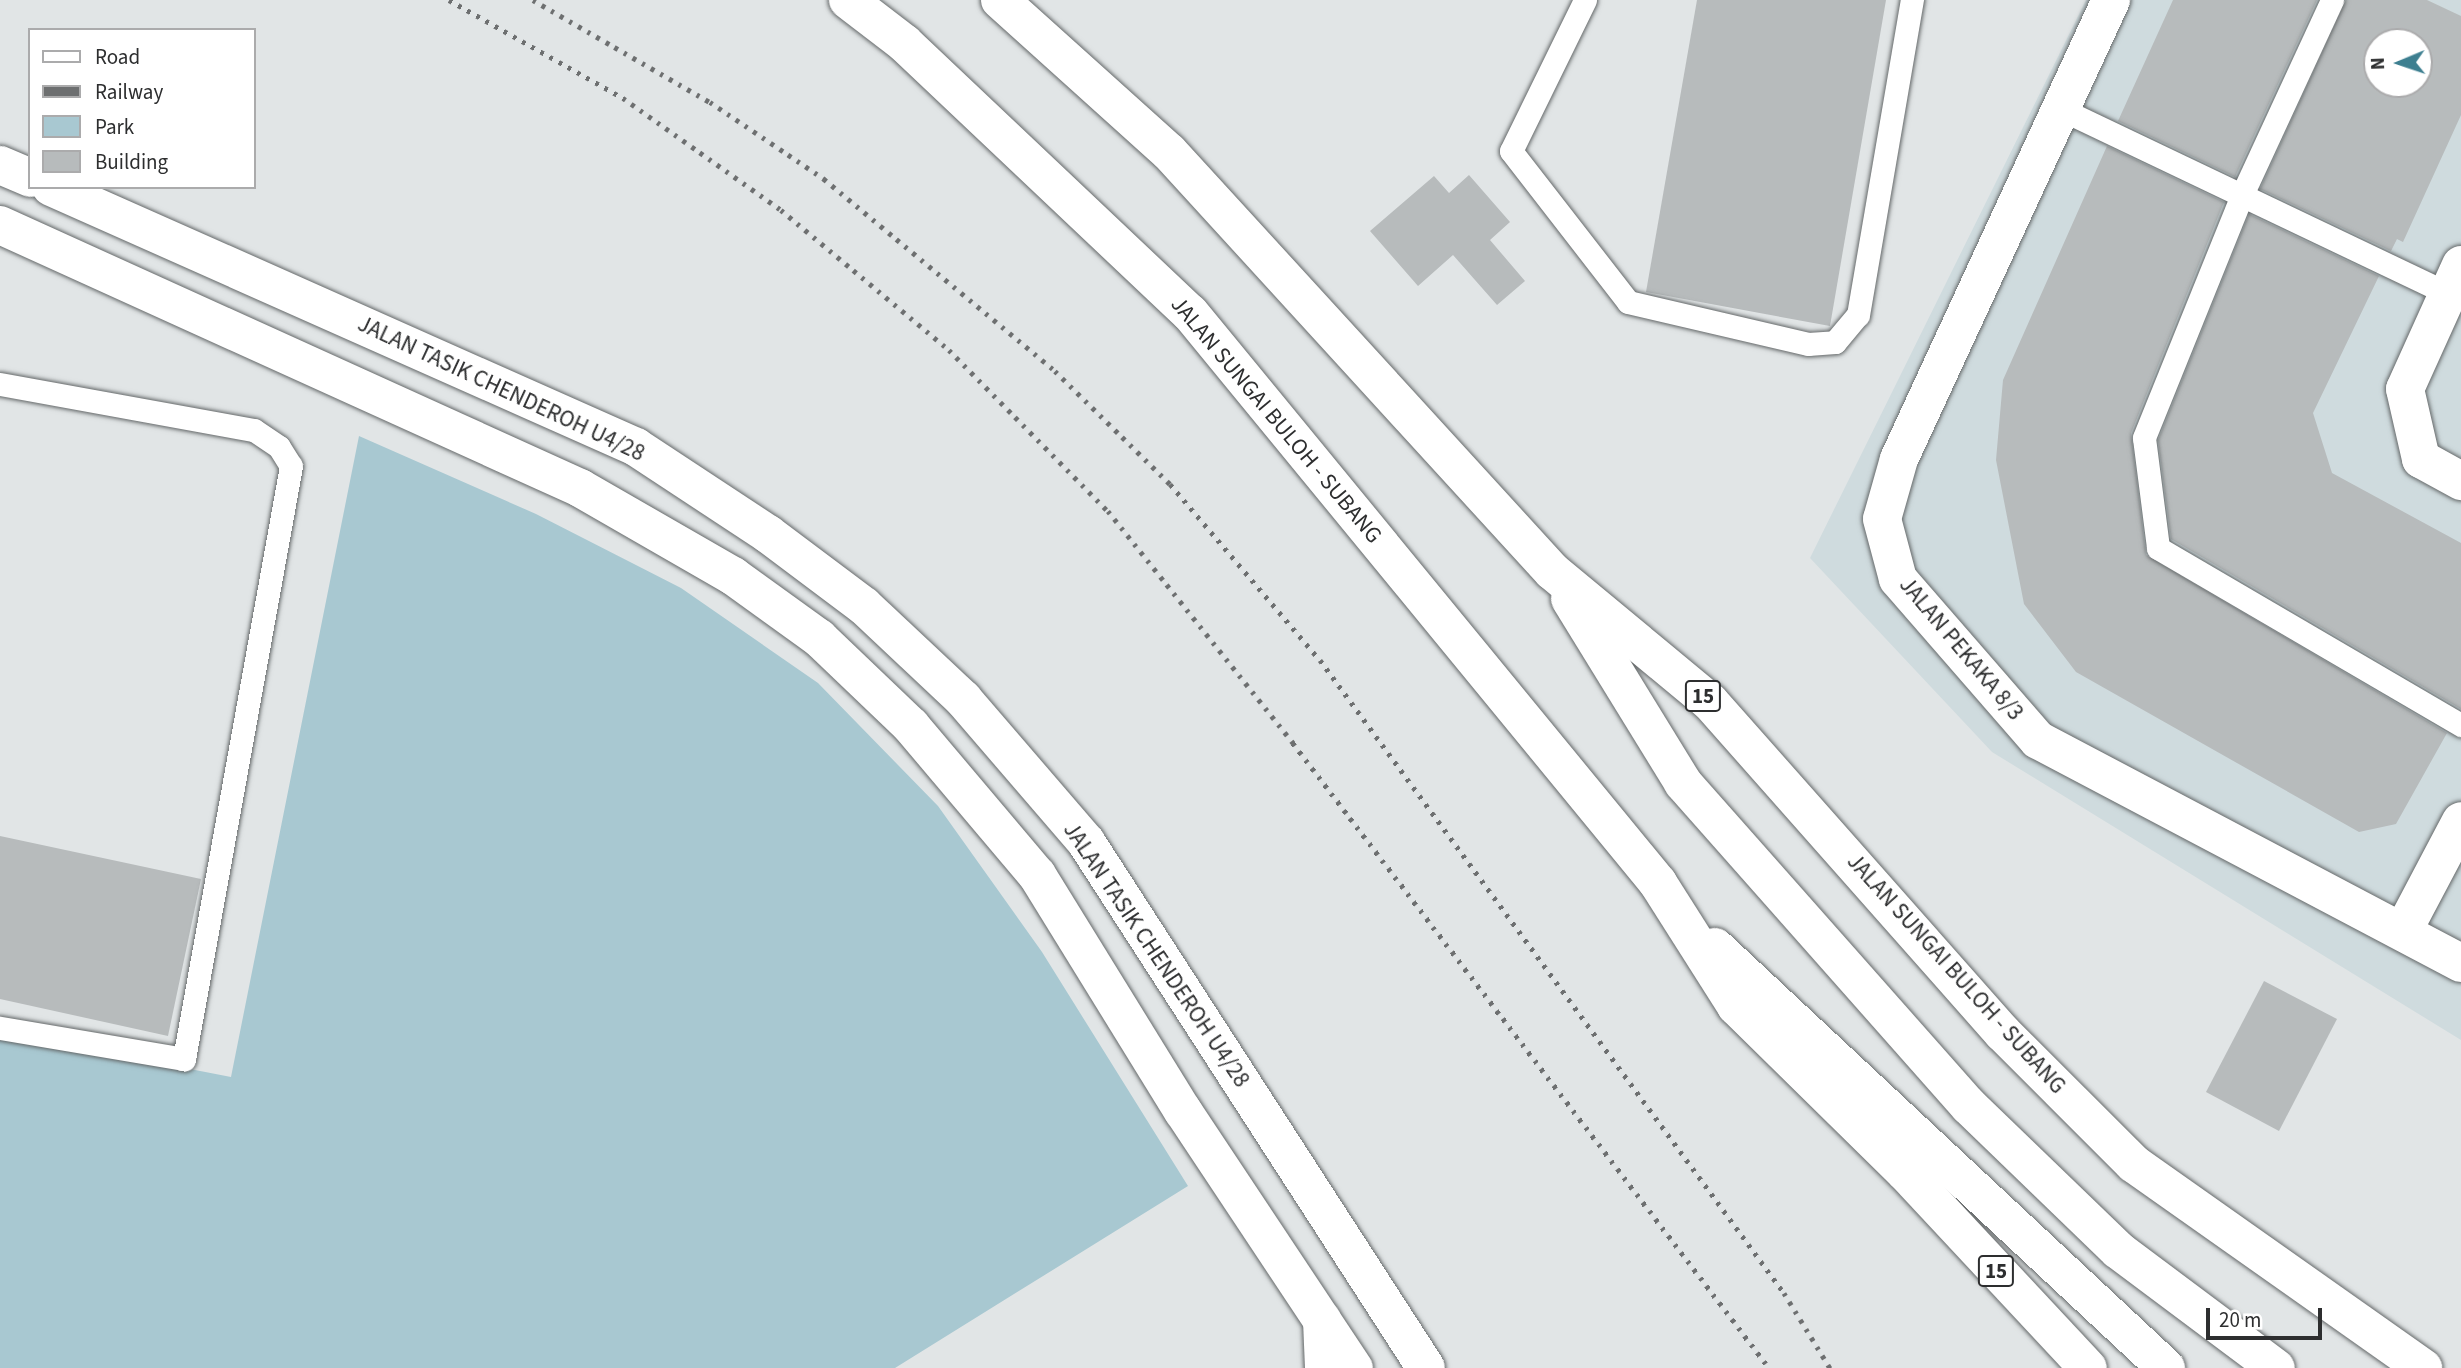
<!DOCTYPE html>
<html>
<head>
<meta charset="utf-8">
<style>
  body { margin:0 }
  #map { position:relative; width:2461px; height:1368px; overflow:hidden; background:#e1e5e6; font-family:"Source Sans 3",sans-serif }
  div>[style] { position:absolute }
  .built>* { inset:0; background:#cfdbde }
  .green>* { inset:0; background:#a8c8d1 }
  .building>* { inset:0; background:#b7bbbc }
  .roads { filter:drop-shadow(0 0 2px #646869) drop-shadow(0 0 2px #646869) }
  .service>* { height:23px; margin:-11.5px; padding:0 11.5px; transform-origin:11.5px; border-radius:11.5px; background:#fff }
  .minor>* { height:38px; margin:-19px; padding:0 19px; transform-origin:19px; border-radius:19px; background:#fff }
  .tertiary>* { height:38px; margin:-19px; padding:0 19px; transform-origin:19px; border-radius:19px; background:#fff }
  .trunk>* { height:38px; margin:-19px; padding:0 19px; transform-origin:19px; border-radius:19px; background:#fff }
  .rail>* { height:5px; margin-top:-2.5px; transform-origin:0; background:repeating-linear-gradient(90deg,#6d6f70 0 3.5px,transparent 0 10.5px) }
  span { translate:-50% -50%; white-space:nowrap; text-align:center; line-height:1.15; -webkit-text-stroke:5px #fff; paint-order:stroke }
  .shield-label span { padding:2px 5px; background:#fff; border:2px solid; border-radius:5px; -webkit-text-stroke-width:0 }
  .shield-label { font-size:21px; color:#2d2e2f; font-weight:700 }
  .street-label { font-size:23px; color:#2d2e2f }
  .legend { position:absolute; left:28px; top:28px; width:228px; height:161px; box-sizing:border-box; background:#fff; border:2px solid #ababac; margin:0; padding:9px 12px; list-style:none; font-size:21px; color:#2d2e2f }
  .legend li { display:flex; align-items:center; gap:14px; height:35px }
  .legend b { width:35px; border:2px solid #ababac }
  .north { position:absolute; left:2363px; top:28px; width:70px; height:70px; box-sizing:border-box; background:#fff; border:2px solid #ababac; border-radius:50%; rotate:268deg; font-size:19px; font-weight:700; line-height:28px; text-align:center; color:#2d2e2f }
  .north::after { content:''; display:block; margin:auto; width:24px; height:32px; background:#3d7f90; clip-path:polygon(50% 0,100% 100%,50% 72%,0 100%) }
  .scale { position:absolute; left:2206px; top:1308px; width:116px; height:32px; box-sizing:border-box; border:4px solid #2d2e2f; border-top:0; padding-left:9px; font-size:21px; line-height:24px; white-space:nowrap; color:#2d2e2f; -webkit-text-stroke:5px #fff; paint-order:stroke }
</style>
</head>
<body>
<div id="map">
  <div class="built">
    <div style="clip-path:polygon(evenodd,2086px 0,2461px 0,2461px 1040px,1992px 752px,1810px 558px,2086px 0,2377px 42px,2419px 42px,2419px 84px,2377px 84px,2377px 42px)"></div>
  </div>
  <div class="green">
    <div style="clip-path:polygon(359px 436px,536px 514px,681px 588px,818px 683px,938px 806px,1042px 952px,1188px 1186px,895px 1368px,0 1368px,0 1032px,231px 1077px)"></div>
  </div>
  <div class="building">
    <div style="clip-path:polygon(1697px 0,1886px 0,1830px 326px,1646px 292px)"></div>
    <div style="clip-path:polygon(2173px 0,2317px 0,2235px 177px,2118px 121px)"></div>
    <div style="clip-path:polygon(evenodd,2346px 0,2427px 0,2461px 16px,2461px 115px,2403px 242px,2397px 239px,2391px 251px,2260px 189px,2346px 0,2377px 42px,2419px 42px,2419px 84px,2377px 84px,2377px 42px)"></div>
    <div style="clip-path:polygon(2107px 146px,2224px 202px,2131px 433px,2146px 555px,2447px 733px,2396px 824px,2359px 832px,2076px 672px,2024px 604px,1996px 460px,2003px 380px)"></div>
    <div style="clip-path:polygon(1469px 175px,1510px 222px,1490px 240px,1525px 281px,1497px 305px,1453px 255px,1418px 286px,1370px 231px,1434px 176px,1449px 193px)"></div>
    <div style="clip-path:polygon(2249px 214px,2379px 276px,2313px 413px,2332px 473px,2461px 543px,2461px 709px,2171px 539px,2158px 440px)"></div>
    <div style="clip-path:polygon(0 836px,201px 879px,168px 1036px,0 999px)"></div>
    <div style="clip-path:polygon(2264px 981px,2337px 1019px,2279px 1131px,2206px 1092px)"></div>
  </div>
  <div class="roads">
    <div class="service">
      <div style="left:1585px;top:0;width:168px;rotate:116.1deg"></div>
      <div style="left:1511px;top:151px;width:191px;rotate:52.2deg"></div>
      <div style="left:1628px;top:302px;width:185px;rotate:13.1deg"></div>
      <div style="left:1808px;top:344px;width:27px;rotate:-4deg"></div>
      <div style="left:1835px;top:342px;width:35px;rotate:-50deg"></div>
      <div style="left:1858px;top:315px;width:320px;rotate:-80.3deg"></div>
      <div style="left:2332px;top:0;width:215px;rotate:114.8deg"></div>
      <div style="left:2242px;top:195px;width:262px;rotate:112deg"></div>
      <div style="left:2144px;top:438px;width:111px;rotate:82.7deg"></div>
      <div style="left:2158px;top:548px;width:351px;rotate:30.3deg"></div>
      <div style="left:2061px;top:109px;width:429px;rotate:25.5deg"></div>
      <div style="left:0;top:384px;width:258px;rotate:10.3deg"></div>
      <div style="left:254px;top:430px;width:30px;rotate:34deg"></div>
      <div style="left:279px;top:447px;width:22px;rotate:58deg"></div>
      <div style="left:291px;top:466px;width:603px;rotate:100.23deg"></div>
      <div style="left:184px;top:1059px;width:187px;rotate:-170.4deg"></div>
    </div>
    <div class="minor">
      <div style="left:2111px;top:0;width:506px;rotate:114.79deg"></div>
      <div style="left:1899px;top:459px;width:62px;rotate:105.8deg"></div>
      <div style="left:1882px;top:519px;width:62px;rotate:75.1deg"></div>
      <div style="left:1898px;top:579px;width:213px;rotate:49deg"></div>
      <div style="left:2038px;top:740px;width:478px;rotate:27.8deg"></div>
      <div style="left:2461px;top:265px;width:136px;rotate:114.3deg"></div>
      <div style="left:2405px;top:389px;width:72px;rotate:77.1deg"></div>
      <div style="left:2421px;top:459px;width:46px;rotate:28.8deg"></div>
      <div style="left:2403px;top:931px;width:124px;rotate:-62.2deg"></div>
      <div style="left:1322px;top:1320px;width:48px;rotate:87.6deg"></div>
    </div>
    <div class="tertiary">
      <div style="left:0;top:165px;width:33px;rotate:23deg"></div>
      <div style="left:51px;top:187px;width:640px;rotate:23.96deg"></div>
      <div style="left:636px;top:447px;width:158px;rotate:33.4deg"></div>
      <div style="left:768px;top:534px;width:120px;rotate:36.9deg"></div>
      <div style="left:864px;top:606px;width:136px;rotate:43.2deg"></div>
      <div style="left:963px;top:699px;width:189px;rotate:49.3deg"></div>
      <div style="left:1086px;top:842px;width:626px;rotate:57.12deg"></div>
      <div style="left:0;top:225px;width:637px;rotate:24.39deg"></div>
      <div style="left:580px;top:488px;width:177px;rotate:29.9deg"></div>
      <div style="left:733px;top:576px;width:106px;rotate:35.8deg"></div>
      <div style="left:819px;top:638px;width:127px;rotate:43.7deg"></div>
      <div style="left:911px;top:726px;width:195px;rotate:49.8deg"></div>
      <div style="left:1037px;top:875px;width:278px;rotate:58.3deg"></div>
      <div style="left:1183px;top:1111px;width:309px;rotate:56.4deg"></div>
    </div>
    <div class="trunk">
      <div style="left:848px;top:0;width:71px;rotate:37.5deg"></div>
      <div style="left:904px;top:43px;width:393px;rotate:43.4deg"></div>
      <div style="left:1190px;top:313px;width:738px;rotate:50.61deg"></div>
      <div style="left:1658px;top:883px;width:146px;rotate:57.6deg"></div>
      <div style="left:1736px;top:1006px;width:237px;rotate:44.5deg"></div>
      <div style="left:1905px;top:1172px;width:268px;rotate:47deg"></div>
      <div style="left:1000px;top:0;width:227px;rotate:42deg"></div>
      <div style="left:1169px;top:152px;width:568px;rotate:47.57deg"></div>
      <div style="left:1552px;top:571px;width:205px;rotate:39.7deg"></div>
      <div style="left:1710px;top:702px;width:442px;rotate:48.5deg"></div>
      <div style="left:2003px;top:1033px;width:185px;rotate:45deg"></div>
      <div style="left:2134px;top:1164px;width:354px;rotate:35.2deg"></div>
      <div style="left:1570px;top:599px;width:216px;rotate:58.4deg"></div>
      <div style="left:1683px;top:783px;width:431px;rotate:48.5deg"></div>
      <div style="left:1969px;top:1106px;width:207px;rotate:44deg"></div>
      <div style="left:2118px;top:1250px;width:197px;rotate:36.8deg"></div>
      <div style="left:1715px;top:947px;width:617px;rotate:43.03deg"></div>
    </div>
  </div>
  <div class="rail">
    <div style="left:449px;top:0;width:200px;rotate:29.4deg"></div>
    <div style="left:623px;top:98px;width:194px;rotate:35.3deg"></div>
    <div style="left:781px;top:210px;width:219px;rotate:39.8deg"></div>
    <div style="left:949px;top:350px;width:226px;rotate:45.4deg"></div>
    <div style="left:1108px;top:511px;width:297px;rotate:51.4deg"></div>
    <div style="left:1293px;top:743px;width:786px;rotate:52.71deg"></div>
    <div style="left:533px;top:0;width:204px;rotate:30deg"></div>
    <div style="left:710px;top:102px;width:138px;rotate:34deg"></div>
    <div style="left:824px;top:179px;width:300px;rotate:39.7deg"></div>
    <div style="left:1055px;top:371px;width:161px;rotate:44.5deg"></div>
    <div style="left:1170px;top:484px;width:231px;rotate:49.6deg"></div>
    <div style="left:1320px;top:660px;width:785px;rotate:53.76deg"></div>
    <div style="left:1784px;top:1293px;width:88px;rotate:58.5deg"></div>
  </div>
  <div class="shield-label">
    <span style="left:1703px;top:696px">15</span>
    <span style="left:1996px;top:1271px">15</span>
  </div>
  <div class="street-label">
    <span style="left:501px;top:389px;rotate:25deg">JALAN TASIK CHENDEROH U4/28</span>
    <span style="left:1276px;top:420px;rotate:50deg">JALAN SUNGAI BULOH - SUBANG</span>
    <span style="left:1961px;top:649px;rotate:50deg">JALAN PEKAKA 8/3</span>
    <span style="left:1156px;top:955px;rotate:56deg">JALAN TASIK CHENDEROH U4/28</span>
    <span style="left:1956px;top:974px;rotate:48deg">JALAN SUNGAI BULOH - SUBANG</span>
  </div>
  <ul class="legend">
  <li><b style="height:9px;background:#fff"></b>Road</li>
  <li><b style="height:9px;background:#6d6f70"></b>Railway</li>
  <li><b style="height:19px;background:#a8c8d1"></b>Park</li>
  <li><b style="height:19px;background:#b7bbbc"></b>Building</li>
  </ul>
  <div class="north">N</div>
  <div class="scale">20 m</div>
</div>
</body>
</html>
